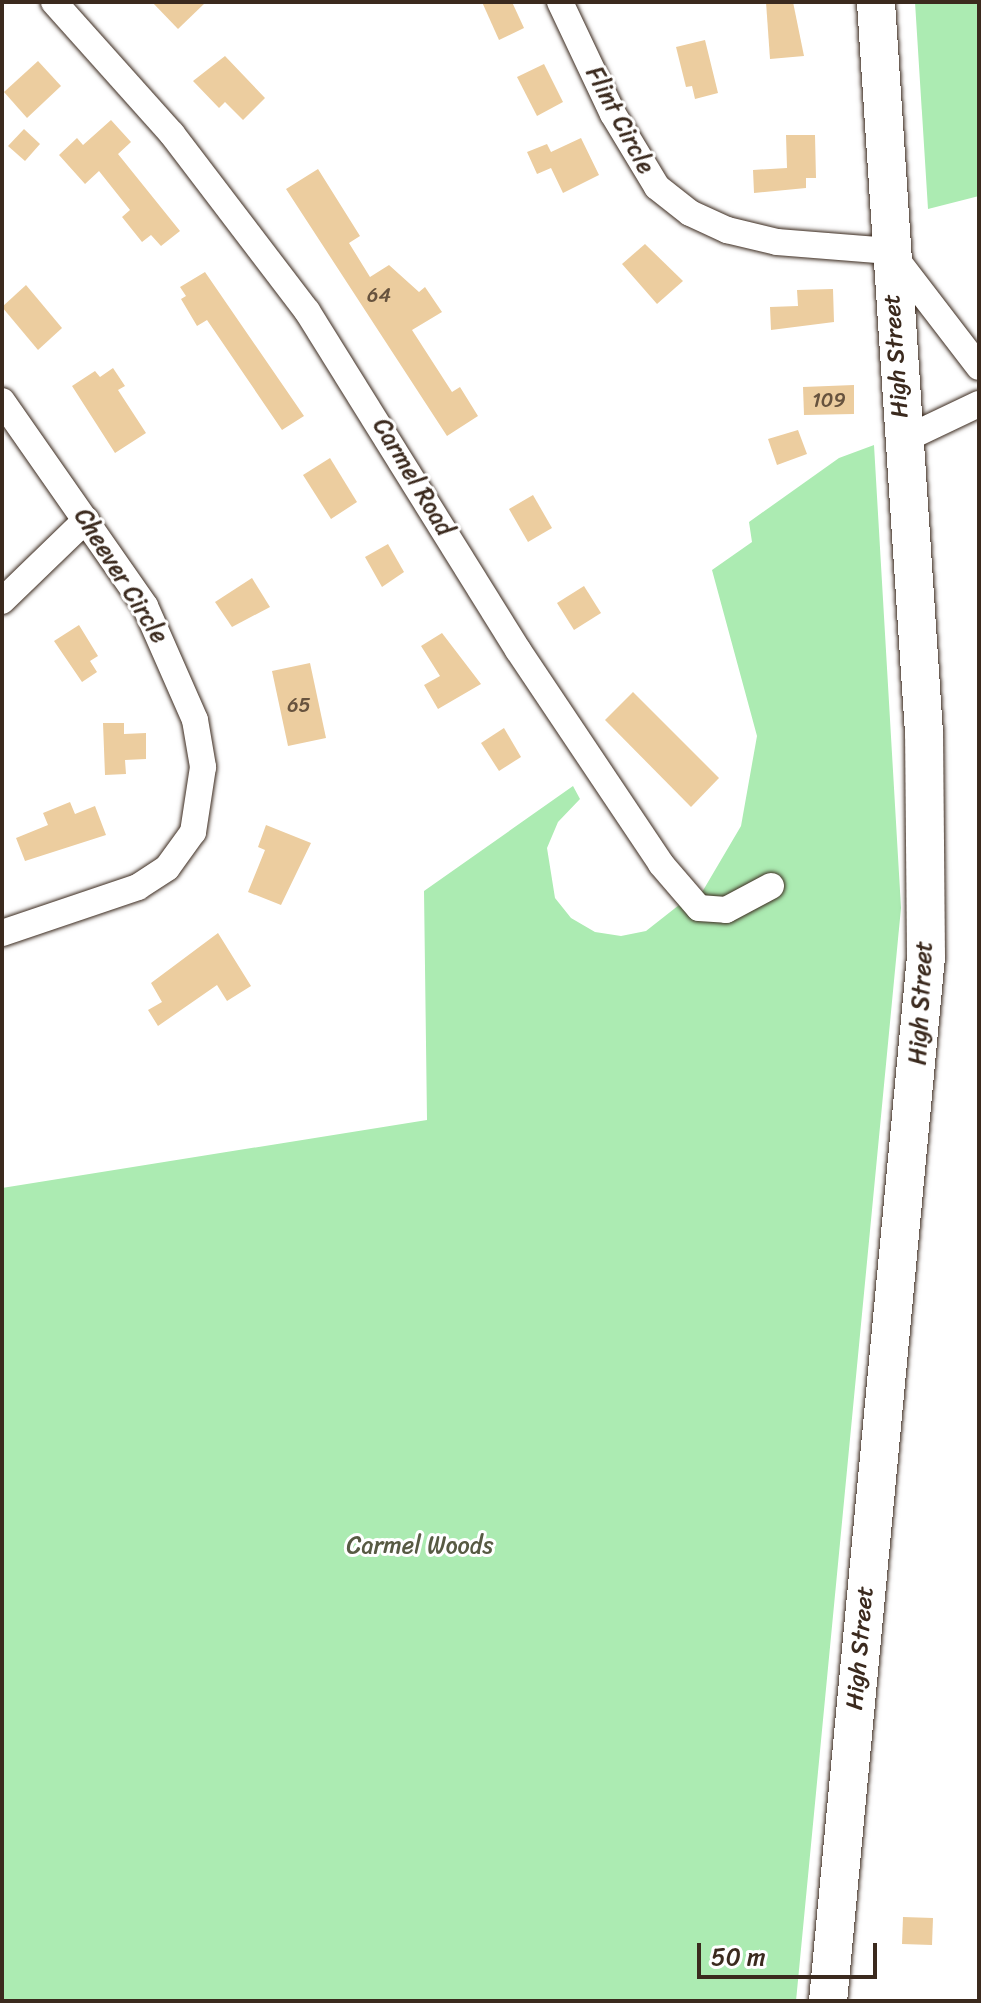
<!DOCTYPE html>
<html>
<head>
<meta charset="utf-8">
<style>
  body { margin:0 }
  #map { position:relative; width:981px; height:2003px; overflow:hidden; background:#fff; font-family:Sriracha,sans-serif }
  div>[style] { position:absolute }
  .green>* { inset:0; background:#acebb2 }
  .building>* { inset:0; background:#eccd9f }
  .roads { filter:drop-shadow(0 0 2px #3b2a1e) drop-shadow(0 0 2px #3b2a1e) }
  .minor>* { height:26px; margin:-13px; padding:0 13px; transform-origin:13px; border-radius:13px; background:#fff }
  .secondary>* { height:38px; margin:-19px; padding:0 19px; transform-origin:19px; border-radius:19px; background:#fff }
  span { translate:-50% -50%; white-space:nowrap; text-align:center; line-height:1.15; -webkit-text-stroke:6px #fff; paint-order:stroke }
  .number-label { font-size:20px; color:#67533e }
  .number-label span { -webkit-text-stroke-width:0 }
  .street-label { font-size:24px; color:#3b2a1e }
  .park-label { font-size:24px; color:#575a43 }
  .frame { position:absolute; inset:0; border:4px solid #3b2a1e; pointer-events:none }
  .scale { position:absolute; left:697px; top:1943px; width:180px; height:36px; box-sizing:border-box; border:4px solid #3b2a1e; border-top:0; padding-left:10px; font-size:24px; line-height:28px; white-space:nowrap; color:#3b2a1e; -webkit-text-stroke:6px #fff; paint-order:stroke }
</style>
</head>
<body>
<div id="map">
  <div class="green">
    <div style="clip-path:polygon(915px 2px,979px 2px,979px 196px,928px 209px)"></div>
    <div style="clip-path:polygon(874px 445px,901px 908px,796px 2001px,2px 2001px,2px 1188px,427px 1120px,424px 891px,573px 786px,580px 799px,558px 822px,547px 848px,555px 898px,571px 918px,595px 932px,621px 936px,646px 931px,693px 894px,698px 899px,741px 826px,757px 736px,712px 570px,752px 542px,749px 522px,839px 458px)"></div>
  </div>
  <div class="building">
    <div style="clip-path:polygon(152px 2px,206px 2px,178px 29px)"></div>
    <div style="clip-path:polygon(482px 2px,512px 2px,524px 28px,499px 40px)"></div>
    <div style="clip-path:polygon(766px 2px,793px 2px,804px 56px,770px 59px)"></div>
    <div style="clip-path:polygon(705px 40px,718px 93px,695px 99px,692px 86px,686px 87px,676px 47px)"></div>
    <div style="clip-path:polygon(225px 56px,265px 98px,243px 120px,225px 102px,219px 108px,193px 81px)"></div>
    <div style="clip-path:polygon(38px 61px,61px 86px,27px 118px,4px 92px)"></div>
    <div style="clip-path:polygon(544px 64px,563px 102px,537px 116px,517px 77px)"></div>
    <div style="clip-path:polygon(111px 120px,131px 142px,118px 154px,180px 231px,161px 246px,151px 235px,142px 242px,122px 217px,130px 210px,99px 171px,85px 184px,59px 155px,77px 138px,83px 145px)"></div>
    <div style="clip-path:polygon(24px 129px,40px 144px,25px 161px,8px 146px)"></div>
    <div style="clip-path:polygon(786px 135px,815px 135px,816px 178px,806px 178px,806px 188px,754px 193px,753px 170px,787px 168px)"></div>
    <div style="clip-path:polygon(581px 138px,599px 175px,563px 193px,551px 168px,537px 174px,527px 152px,547px 144px,551px 152px)"></div>
    <div style="clip-path:polygon(318px 169px,360px 236px,349px 243px,370px 277px,389px 265px,419px 292px,425px 287px,442px 312px,412px 330px,452px 392px,460px 387px,478px 416px,447px 436px,286px 189px)"></div>
    <div style="clip-path:polygon(645px 244px,683px 281px,657px 304px,622px 264px)"></div>
    <div style="clip-path:polygon(205px 272px,304px 416px,282px 430px,207px 320px,197px 326px,181px 299px,186px 296px,180px 287px)"></div>
    <div style="clip-path:polygon(26px 285px,62px 328px,38px 350px,2px 307px)"></div>
    <div style="clip-path:polygon(833px 289px,834px 322px,771px 330px,770px 307px,798px 306px,797px 290px)"></div>
    <div style="clip-path:polygon(113px 368px,125px 386px,118px 390px,146px 433px,115px 453px,72px 386px,95px 371px,100px 377px)"></div>
    <div style="clip-path:polygon(854px 385px,854px 414px,804px 415px,803px 387px)"></div>
    <div style="clip-path:polygon(798px 430px,807px 454px,777px 465px,768px 439px)"></div>
    <div style="clip-path:polygon(330px 458px,357px 502px,331px 519px,303px 475px)"></div>
    <div style="clip-path:polygon(533px 495px,552px 528px,528px 542px,509px 509px)"></div>
    <div style="clip-path:polygon(388px 544px,404px 572px,382px 587px,365px 557px)"></div>
    <div style="clip-path:polygon(252px 578px,270px 607px,232px 627px,215px 602px)"></div>
    <div style="clip-path:polygon(584px 586px,601px 613px,574px 630px,557px 603px)"></div>
    <div style="clip-path:polygon(79px 625px,98px 656px,90px 661px,97px 672px,82px 682px,54px 641px)"></div>
    <div style="clip-path:polygon(442px 633px,481px 684px,438px 709px,424px 685px,440px 676px,421px 646px)"></div>
    <div style="clip-path:polygon(310px 663px,326px 738px,288px 746px,272px 671px)"></div>
    <div style="clip-path:polygon(633px 692px,719px 778px,691px 807px,605px 720px)"></div>
    <div style="clip-path:polygon(103px 723px,124px 723px,124px 734px,146px 733px,146px 759px,125px 760px,126px 774px,105px 775px)"></div>
    <div style="clip-path:polygon(504px 728px,521px 757px,499px 771px,481px 743px)"></div>
    <div style="clip-path:polygon(70px 802px,75px 814px,95px 806px,106px 835px,25px 861px,16px 838px,48px 825px,43px 813px)"></div>
    <div style="clip-path:polygon(266px 825px,311px 843px,281px 905px,248px 892px,265px 850px,258px 847px)"></div>
    <div style="clip-path:polygon(218px 933px,251px 986px,227px 1001px,217px 985px,158px 1026px,148px 1010px,162px 1002px,151px 983px)"></div>
    <div style="clip-path:polygon(903px 1917px,933px 1918px,932px 1945px,902px 1944px)"></div>
  </div>
  <div class="roads">
    <div class="minor">
      <div style="left:54px;top:2px;width:177px;rotate:48.2deg"></div>
      <div style="left:172px;top:134px;width:223px;rotate:52.7deg"></div>
      <div style="left:307px;top:311px;width:399px;rotate:58.1deg"></div>
      <div style="left:518px;top:650px;width:257px;rotate:56.2deg"></div>
      <div style="left:661px;top:864px;width:58px;rotate:49.2deg"></div>
      <div style="left:699px;top:908px;width:27px;rotate:4deg"></div>
      <div style="left:726px;top:910px;width:51px;rotate:-28.1deg"></div>
      <div style="left:560px;top:2px;width:124px;rotate:64.7deg"></div>
      <div style="left:613px;top:114px;width:85px;rotate:58.9deg"></div>
      <div style="left:657px;top:187px;width:42px;rotate:38.2deg"></div>
      <div style="left:690px;top:213px;width:41px;rotate:24.7deg"></div>
      <div style="left:727px;top:230px;width:51px;rotate:13.5deg"></div>
      <div style="left:777px;top:242px;width:113px;rotate:4.6deg"></div>
      <div style="left:890px;top:251px;width:146px;rotate:52.5deg"></div>
      <div style="left:2px;top:401px;width:250px;rotate:55.1deg"></div>
      <div style="left:145px;top:606px;width:124px;rotate:66.3deg"></div>
      <div style="left:195px;top:720px;width:48px;rotate:80.3deg"></div>
      <div style="left:203px;top:767px;width:66px;rotate:98.7deg"></div>
      <div style="left:193px;top:832px;width:44px;rotate:125.8deg"></div>
      <div style="left:167px;top:868px;width:35px;rotate:147deg"></div>
      <div style="left:138px;top:887px;width:144px;rotate:161.3deg"></div>
      <div style="left:901px;top:441px;width:86px;rotate:-25.4deg"></div>
      <div style="left:2px;top:601px;width:117px;rotate:-44deg"></div>
    </div>
    <div class="secondary">
      <div style="left:828px;top:2001px;width:1049px;rotate:-84.64deg"></div>
      <div style="left:926px;top:957px;width:224px;rotate:-90.5deg"></div>
      <div style="left:924px;top:733px;width:733px;rotate:-93.76deg"></div>
    </div>
  </div>
  <div class="number-label">
    <span style="left:379px;top:295px">64</span>
    <span style="left:829px;top:400px">109</span>
    <span style="left:299px;top:705px">65</span>
  </div>
  <div class="street-label">
    <span style="left:620px;top:120px;rotate:62deg">Flint Circle</span>
    <span style="left:896px;top:356px;rotate:-94deg">High Street</span>
    <span style="left:413px;top:477px;rotate:59deg">Carmel Road</span>
    <span style="left:121px;top:576px;rotate:58deg">Cheever Circle</span>
    <span style="left:921px;top:1003px;rotate:-87deg">High Street</span>
    <span style="left:860px;top:1648px;rotate:-85deg">High Street</span>
  </div>
  <div class="park-label">
    <span style="left:420px;top:1546px">Carmel Woods</span>
  </div>
  <div class="frame"></div>
  <div class="scale">50 m</div>
</div>
</body>
</html>
